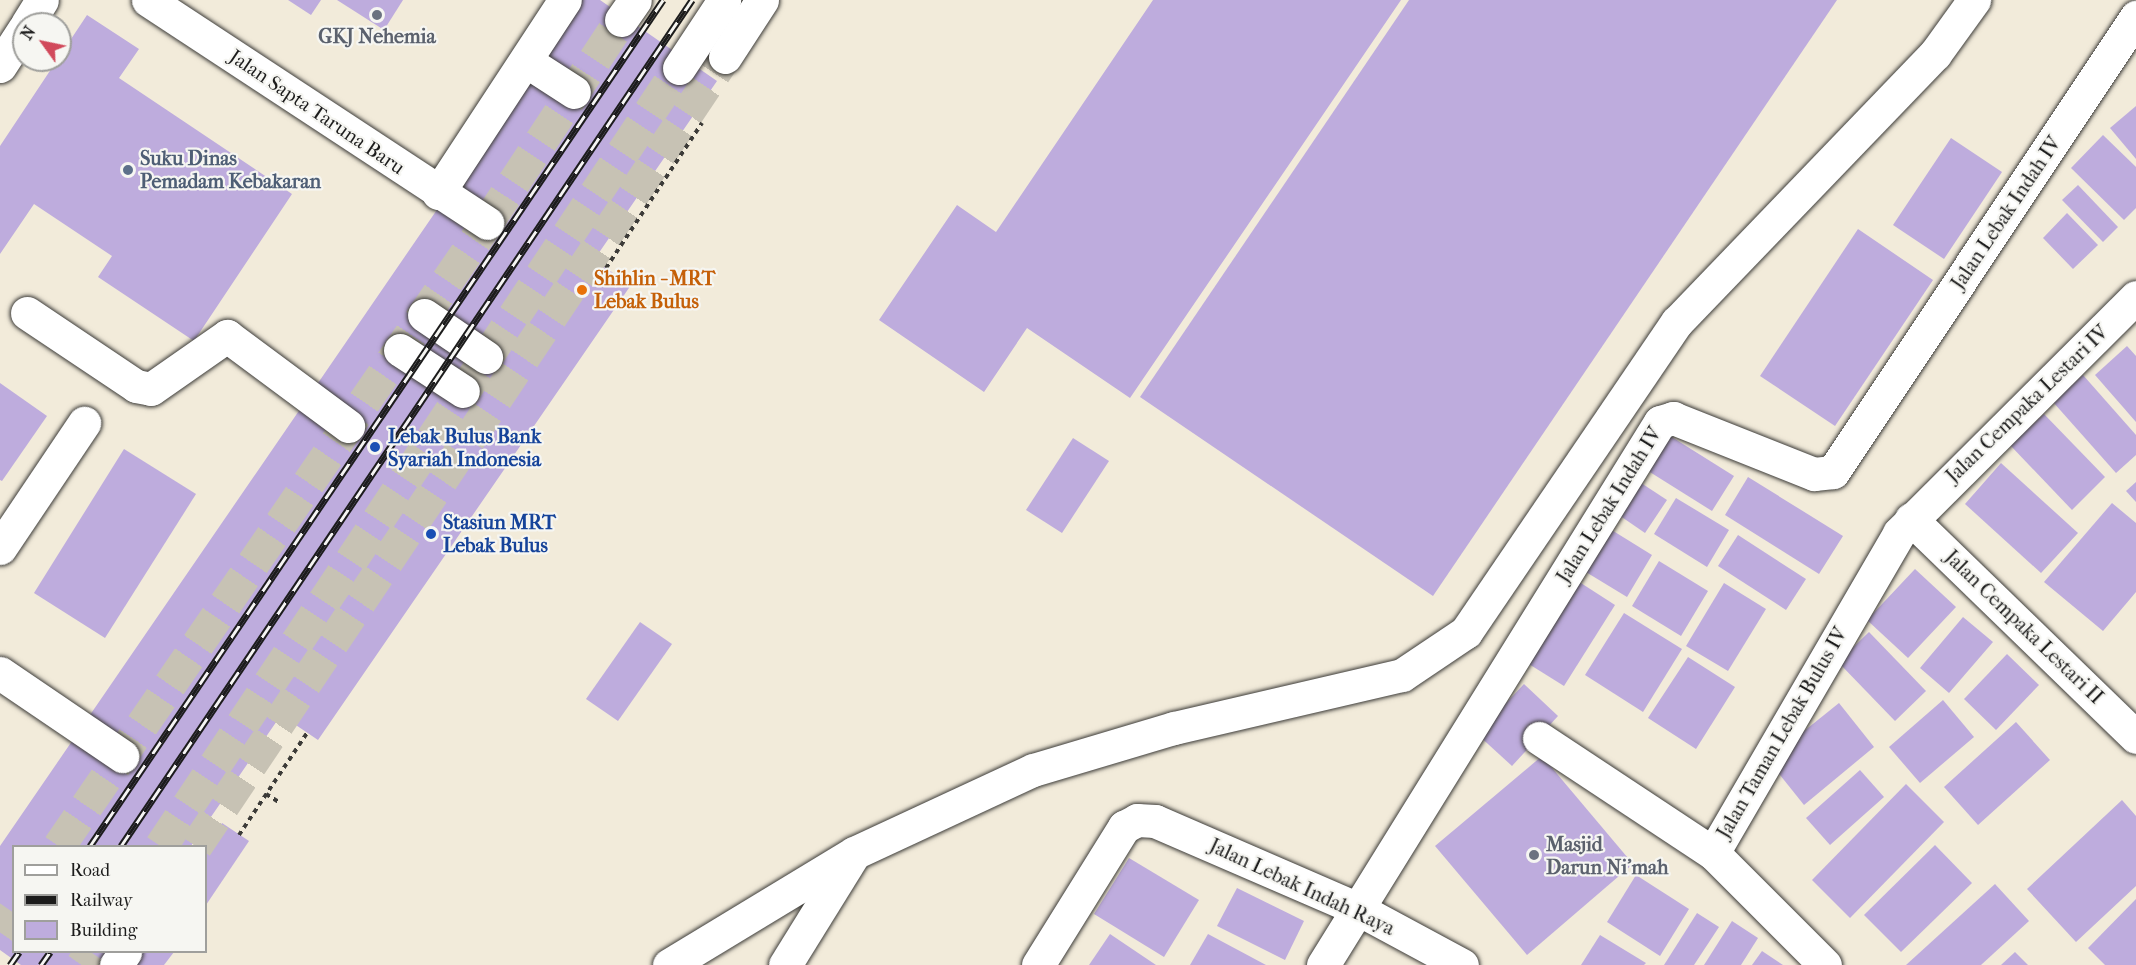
<!DOCTYPE html>
<html>
<head>
<meta charset="utf-8">
<style>
  body { margin:0 }
  #map { position:relative; width:2136px; height:965px; overflow:hidden; background:#f2ebda; font-family:"IM FELL French Canon",serif }
  div>[style] { position:absolute }
  .building>* { inset:0; background:#beacdd }
  .minor-tunnel>* { height:33px; margin-top:-16.5px; transform-origin:0; background:repeating-linear-gradient(90deg,#c7c2b4 0 33px,transparent 0 49px) }
  .highway-tunnel>* { height:33px; margin-top:-16.5px; transform-origin:0; background:repeating-linear-gradient(90deg,#c7c2b4 0 33px,transparent 0 49px) }
  .path>* { height:4px; margin-top:-2px; transform-origin:0; background:repeating-linear-gradient(90deg,#3c3b38 0 4.5px,transparent 0 9px) }
  .roads { filter:drop-shadow(0 0 2px #3c3b38) drop-shadow(0 0 2px #3c3b38) }
  .minor>* { height:33px; margin:-16.5px; padding:0 16.5px; transform-origin:16.5px; border-radius:16.5px; background:#fff }
  .highway>* { height:33px; margin:-16.5px; padding:0 16.5px; transform-origin:16.5px; border-radius:16.5px; background:#fff }
  .rail>* { height:7px; margin-top:-3.5px; transform-origin:0; background:repeating-linear-gradient(90deg,#f6f6f2 0 14px,#1c1c1c 0 28px); box-sizing:border-box; border-block:2px solid #1c1c1c }
  .dots>* { width:16px; height:16px; translate:-50% -50%; box-sizing:border-box; border:3px solid #f6f6f2; border-radius:50% }
  span { translate:-50% -50%; white-space:nowrap; text-align:center; line-height:1.15; -webkit-text-stroke:4.5px #f6f6f2; paint-order:stroke }
  .worship-label { font-size:20px; color:#5b616d; font-weight:700 }
  .left { translate:0 -50%; text-align:left }
  .street-label { font-size:20px; color:#1c1c1c }
  .service-label { font-size:20px; color:#4e5e75; font-weight:700 }
  .food-label { font-size:20px; color:#c56008; font-weight:700 }
  .transit-label { font-size:20px; color:#164399; font-weight:700 }
  .legend { position:absolute; left:12px; top:845px; width:195px; height:108px; box-sizing:border-box; background:#f6f6f2; border:2px solid #9f9f9c; margin:0; padding:8px 10px; list-style:none; font-size:18px; color:#1c1c1c }
  .legend li { display:flex; align-items:center; gap:12px; height:30px }
  .legend b { width:30px; border:2px solid #9f9f9c }
  .north { position:absolute; left:12px; top:12px; width:60px; height:60px; box-sizing:border-box; background:#f6f6f2; border:2px solid #9f9f9c; border-radius:50%; rotate:303deg; font-size:16px; font-weight:700; line-height:24px; text-align:center; color:#1c1c1c }
  .north::after { content:''; display:block; margin:auto; width:21px; height:27px; background:#d1495b; clip-path:polygon(50% 0,100% 100%,50% 72%,0 100%) }
</style>
</head>
<body>
<div id="map">
  <div class="building">
    <div style="clip-path:polygon(288px 0,321px 0,311px 15px)"></div>
    <div style="clip-path:polygon(337px 0,403px 0,384px 30px)"></div>
    <div style="clip-path:polygon(581px 0,600px 0,717px 81px,594px 260px,631px 285px,318px 740px,281px 715px,191px 846px,14px 846px,14px 952px,119px 952px,109px 965px,21px 965px,0 950px,0 846px)"></div>
    <div style="clip-path:polygon(1153px 0,1401px 0,1130px 398px,1027px 328px,984px 392px,879px 320px,957px 205px,996px 232px)"></div>
    <div style="clip-path:polygon(1409px 0,1837px 0,1433px 596px,1140px 397px)"></div>
    <div style="clip-path:polygon(87px 15px,139px 49px,119px 78px,292px 194px,194px 341px,98px 277px,112px 256px,34px 204px,0 254px,0 146px)"></div>
    <div style="clip-path:polygon(2136px 106px,2136px 159px,2110px 128px)"></div>
    <div style="clip-path:polygon(2103px 135px,2136px 167px,2136px 208px,2124px 220px,2071px 168px)"></div>
    <div style="clip-path:polygon(1951px 138px,2002px 172px,1944px 259px,1893px 225px)"></div>
    <div style="clip-path:polygon(2078px 185px,2118px 227px,2103px 242px,2062px 200px)"></div>
    <div style="clip-path:polygon(2067px 213px,2098px 245px,2073px 269px,2043px 238px)"></div>
    <div style="clip-path:polygon(1858px 229px,1933px 280px,1835px 426px,1760px 376px)"></div>
    <div style="clip-path:polygon(2127px 346px,2136px 356px,2136px 422px,2095px 375px)"></div>
    <div style="clip-path:polygon(2083px 375px,2136px 435px,2136px 455px,2116px 473px,2053px 402px)"></div>
    <div style="clip-path:polygon(0 383px,47px 416px,2px 481px,0 480px)"></div>
    <div style="clip-path:polygon(2044px 414px,2105px 477px,2072px 510px,2010px 445px)"></div>
    <div style="clip-path:polygon(1667px 434px,1734px 476px,1712px 511px,1645px 469px)"></div>
    <div style="clip-path:polygon(1073px 438px,1109px 461px,1062px 533px,1026px 510px)"></div>
    <div style="clip-path:polygon(124px 449px,196px 494px,105px 638px,34px 593px)"></div>
    <div style="clip-path:polygon(2001px 463px,2078px 533px,2041px 573px,1965px 504px)"></div>
    <div style="clip-path:polygon(1748px 477px,1843px 536px,1819px 574px,1725px 515px)"></div>
    <div style="clip-path:polygon(1635px 479px,1667px 500px,1645px 533px,1613px 511px)"></div>
    <div style="clip-path:polygon(2136px 482px,2136px 502px,2126px 491px)"></div>
    <div style="clip-path:polygon(1676px 498px,1729px 530px,1707px 567px,1654px 534px)"></div>
    <div style="clip-path:polygon(2112px 503px,2136px 523px,2136px 592px,2103px 631px,2044px 582px)"></div>
    <div style="clip-path:polygon(1602px 524px,1652px 555px,1627px 597px,1576px 566px)"></div>
    <div style="clip-path:polygon(1738px 535px,1806px 579px,1786px 610px,1718px 566px)"></div>
    <div style="clip-path:polygon(1659px 561px,1708px 591px,1681px 636px,1632px 606px)"></div>
    <div style="clip-path:polygon(1915px 569px,1956px 607px,1908px 658px,1867px 620px)"></div>
    <div style="clip-path:polygon(1570px 576px,1615px 605px,1564px 686px,1519px 658px)"></div>
    <div style="clip-path:polygon(1724px 583px,1766px 609px,1728px 671px,1686px 646px)"></div>
    <div style="clip-path:polygon(1624px 613px,1682px 649px,1643px 712px,1585px 675px)"></div>
    <div style="clip-path:polygon(1963px 617px,1993px 642px,1949px 693px,1920px 668px)"></div>
    <div style="clip-path:polygon(640px 622px,672px 644px,618px 721px,586px 699px)"></div>
    <div style="clip-path:polygon(1869px 632px,1926px 691px,1895px 721px,1838px 662px)"></div>
    <div style="clip-path:polygon(2007px 654px,2039px 685px,1996px 730px,1964px 699px)"></div>
    <div style="clip-path:polygon(1688px 657px,1735px 687px,1696px 749px,1648px 718px)"></div>
    <div style="clip-path:polygon(1524px 684px,1558px 716px,1512px 766px,1477px 734px)"></div>
    <div style="clip-path:polygon(1943px 700px,1974px 737px,1920px 783px,1889px 747px)"></div>
    <div style="clip-path:polygon(1839px 703px,1874px 747px,1804px 805px,1768px 760px)"></div>
    <div style="clip-path:polygon(2016px 722px,2050px 760px,1978px 825px,1944px 787px)"></div>
    <div style="clip-path:polygon(1542px 756px,1633px 864px,1527px 955px,1435px 846px)"></div>
    <div style="clip-path:polygon(1860px 770px,1884px 797px,1830px 845px,1806px 818px)"></div>
    <div style="clip-path:polygon(1906px 784px,1944px 822px,1850px 918px,1812px 880px)"></div>
    <div style="clip-path:polygon(2122px 800px,2136px 816px,2136px 886px,2076px 942px,2027px 889px)"></div>
    <div style="clip-path:polygon(222px 823px,249px 841px,206px 905px,206px 847px)"></div>
    <div style="clip-path:polygon(1935px 845px,1972px 883px,1901px 952px,1864px 915px)"></div>
    <div style="clip-path:polygon(1129px 858px,1199px 900px,1164px 957px,1094px 914px)"></div>
    <div style="clip-path:polygon(1636px 875px,1689px 909px,1660px 956px,1607px 922px)"></div>
    <div style="clip-path:polygon(1995px 884px,2029px 921px,1981px 965px,1906px 965px)"></div>
    <div style="clip-path:polygon(1237px 888px,1304px 921px,1285px 960px,1217px 926px)"></div>
    <div style="clip-path:polygon(2136px 899px,2136px 965px,2105px 965px,2088px 948px)"></div>
    <div style="clip-path:polygon(1697px 913px,1719px 927px,1694px 965px,1664px 965px)"></div>
    <div style="clip-path:polygon(1732px 921px,1758px 938px,1741px 965px,1704px 965px)"></div>
    <div style="clip-path:polygon(1110px 934px,1156px 965px,1089px 965px)"></div>
    <div style="clip-path:polygon(1208px 934px,1266px 965px,1190px 965px)"></div>
    <div style="clip-path:polygon(1600px 935px,1646px 963px,1644px 965px,1581px 965px)"></div>
    <div style="clip-path:polygon(1762px 951px,1783px 965px,1752px 965px)"></div>
    <div style="clip-path:polygon(134px 952px,174px 952px,164px 965px,125px 965px)"></div>
    <div style="clip-path:polygon(2015px 952px,2028px 965px,2001px 965px)"></div>
  </div>
  <div class="minor-tunnel">
    <div style="left:196px;top:846px;width:950px;rotate:-56.16deg"></div>
  </div>
  <div class="highway-tunnel">
    <div style="left:59px;top:846px;width:756px;rotate:-55.51deg"></div>
    <div style="left:487px;top:223px;width:243px;rotate:-56.6deg"></div>
    <div style="left:161px;top:846px;width:935px;rotate:-56.34deg"></div>
    <div style="left:0;top:932px;width:24px;rotate:-55deg"></div>
    <div style="left:82px;top:965px;width:16px;rotate:-55deg"></div>
  </div>
  <div class="path">
    <div style="left:606px;top:268px;width:174px;rotate:-56.5deg"></div>
    <div style="left:266px;top:794px;width:15px;rotate:32deg"></div>
    <div style="left:239px;top:835px;width:123px;rotate:-56.3deg"></div>
  </div>
  <div class="roads">
    <div class="minor">
      <div style="left:148px;top:0;width:406px;rotate:33.3deg"></div>
      <div style="left:27px;top:24px;width:28px;rotate:-58deg"></div>
      <div style="left:725px;top:57px;width:68px;rotate:-57deg"></div>
      <div style="left:526px;top:61px;width:57px;rotate:32.9deg"></div>
      <div style="left:0;top:66px;width:44px;rotate:-57deg"></div>
      <div style="left:438px;top:193px;width:231px;rotate:-56.7deg"></div>
      <div style="left:27px;top:313px;width:131px;rotate:33.8deg"></div>
      <div style="left:136px;top:386px;width:15px;rotate:11deg"></div>
      <div style="left:151px;top:389px;width:93px;rotate:-34.9deg"></div>
      <div style="left:227px;top:336px;width:151px;rotate:36.6deg"></div>
      <div style="left:1911px;top:519px;width:313px;rotate:44.1deg"></div>
      <div style="left:0;top:548px;width:151px;rotate:-56.1deg"></div>
      <div style="left:0;top:673px;width:148px;rotate:34.2deg"></div>
      <div style="left:1539px;top:738px;width:209px;rotate:33.5deg"></div>
      <div style="left:116px;top:965px;width:16px;rotate:-55deg"></div>
      <div style="left:669px;top:965px;width:216px;rotate:-31.2deg"></div>
      <div style="left:854px;top:853px;width:197px;rotate:-24.9deg"></div>
      <div style="left:1033px;top:770px;width:147px;rotate:-16.6deg"></div>
      <div style="left:1174px;top:728px;width:234px;rotate:-13.1deg"></div>
      <div style="left:1402px;top:675px;width:77px;rotate:-33.9deg"></div>
      <div style="left:1466px;top:632px;width:375px;rotate:-55.8deg"></div>
      <div style="left:1677px;top:322px;width:372px;rotate:-46.1deg"></div>
      <div style="left:1935px;top:54px;width:67px;rotate:-54.2deg"></div>
      <div style="left:785px;top:965px;width:127px;rotate:-58.2deg"></div>
      <div style="left:1038px;top:965px;width:163px;rotate:-58.1deg"></div>
      <div style="left:1124px;top:827px;width:15px;rotate:-28deg"></div>
      <div style="left:1137px;top:820px;width:18px;rotate:3deg"></div>
      <div style="left:1155px;top:821px;width:221px;rotate:23.4deg"></div>
      <div style="left:1358px;top:909px;width:118px;rotate:28.3deg"></div>
      <div style="left:1323px;top:965px;width:639px;rotate:-58.18deg"></div>
      <div style="left:1660px;top:422px;width:14px;rotate:-17deg"></div>
      <div style="left:1673px;top:418px;width:152px;rotate:21.7deg"></div>
      <div style="left:1814px;top:474px;width:19px;rotate:-6deg"></div>
      <div style="left:1833px;top:472px;width:547px;rotate:-56.34deg"></div>
      <div style="left:1825px;top:965px;width:158px;rotate:-135deg"></div>
      <div style="left:1713px;top:853px;width:370px;rotate:-59.8deg"></div>
      <div style="left:1899px;top:533px;width:334px;rotate:-44.9deg"></div>
    </div>
    <div class="highway">
      <div style="left:621px;top:20px;width:24px;rotate:-55deg"></div>
      <div style="left:679px;top:68px;width:82px;rotate:-56.5deg"></div>
      <div style="left:424px;top:315px;width:75px;rotate:34.1deg"></div>
      <div style="left:400px;top:350px;width:75px;rotate:33.1deg"></div>
    </div>
  </div>
  <div class="rail">
    <div style="left:90px;top:846px;width:1022px;rotate:-55.89deg"></div>
    <div style="left:121px;top:846px;width:1021px;rotate:-55.98deg"></div>
    <div style="left:10px;top:965px;width:16px;rotate:-55deg"></div>
    <div style="left:41px;top:965px;width:16px;rotate:-55deg"></div>
  </div>
  <div class="dots">
    <div style="left:377px;top:15px;background:#6b7280"></div>
    <div style="left:128px;top:170px;background:#5c6f8a"></div>
    <div style="left:582px;top:290px;background:#e8710a"></div>
    <div style="left:375px;top:447px;background:#1a4fb4"></div>
    <div style="left:431px;top:534px;background:#1a4fb4"></div>
    <div style="left:1534px;top:855px;background:#6b7280"></div>
  </div>
  <div class="worship-label">
    <span style="left:377px;top:36px">GKJ Nehemia</span>
    <span class="left" style="left:1546px;top:856px">Masjid<br>Darun Ni'mah</span>
  </div>
  <div class="street-label">
    <span style="left:317px;top:112px;rotate:34deg">Jalan Sapta Taruna Baru</span>
    <span style="left:2006px;top:213px;rotate:-56deg">Jalan Lebak Indah IV</span>
    <span style="left:2027px;top:404px;rotate:-44deg">Jalan Cempaka Lestari IV</span>
    <span style="left:1609px;top:505px;rotate:-58deg">Jalan Lebak Indah IV</span>
    <span style="left:2024px;top:627px;rotate:44deg">Jalan Cempaka Lestari II</span>
    <span style="left:1782px;top:733px;rotate:-60deg">Jalan Taman Lebak Bulus IV</span>
    <span style="left:1302px;top:887px;rotate:25deg">Jalan Lebak Indah Raya</span>
  </div>
  <div class="service-label">
    <span class="left" style="left:140px;top:170px">Suku Dinas<br>Pemadam Kebakaran</span>
  </div>
  <div class="food-label">
    <span class="left" style="left:594px;top:290px">Shihlin - MRT<br>Lebak Bulus</span>
  </div>
  <div class="transit-label">
    <span class="left" style="left:388px;top:448px">Lebak Bulus Bank<br>Syariah Indonesia</span>
    <span class="left" style="left:443px;top:534px">Stasiun MRT<br>Lebak Bulus</span>
  </div>
  <ul class="legend">
  <li><b style="height:8px;background:#fff"></b>Road</li>
  <li><b style="height:8px;background:#1c1c1c"></b>Railway</li>
  <li><b style="height:16px;background:#beacdd"></b>Building</li>
  </ul>
  <div class="north">N</div>
</div>
</body>
</html>
